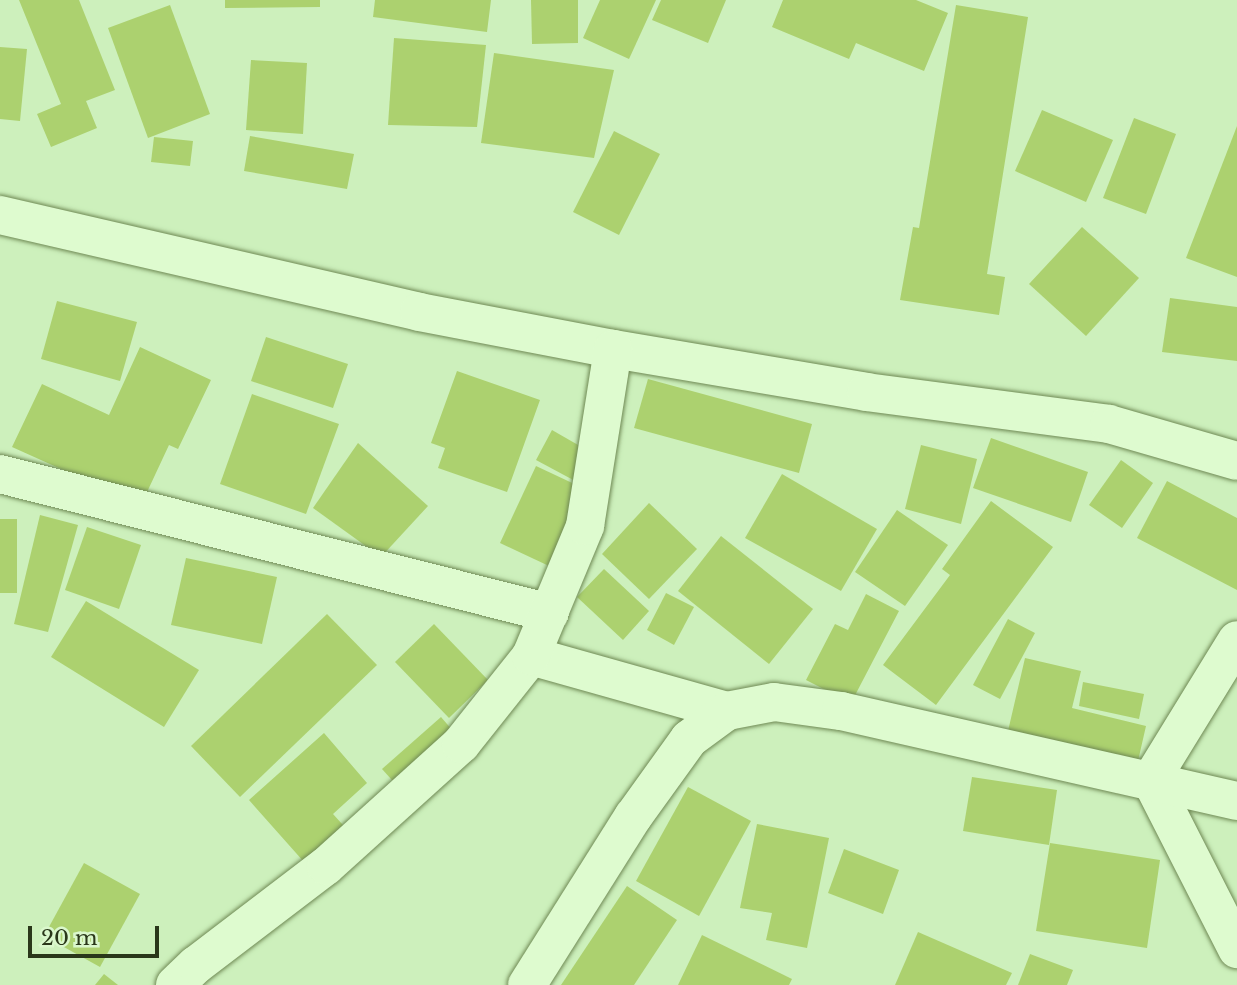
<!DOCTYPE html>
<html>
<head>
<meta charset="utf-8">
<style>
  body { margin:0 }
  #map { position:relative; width:1237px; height:985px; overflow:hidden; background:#cdf0bc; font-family:"Libre Baskerville",serif }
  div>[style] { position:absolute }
  .building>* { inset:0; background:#acd16f }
  .roads { filter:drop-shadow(0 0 2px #6f8954) drop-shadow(0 0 2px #6f8954) }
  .minor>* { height:38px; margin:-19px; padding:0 19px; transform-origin:19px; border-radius:19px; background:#defbcf }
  span { translate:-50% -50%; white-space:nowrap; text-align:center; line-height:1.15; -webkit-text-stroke:7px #daf7cc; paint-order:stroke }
  .scale { position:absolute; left:28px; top:926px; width:131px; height:32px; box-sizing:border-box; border:4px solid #2a371a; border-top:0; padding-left:9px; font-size:21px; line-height:24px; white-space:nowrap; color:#2a371a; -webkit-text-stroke:5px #daf7cc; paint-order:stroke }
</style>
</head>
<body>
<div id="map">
  <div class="building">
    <div style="clip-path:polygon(19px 0,79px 0,115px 90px,86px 101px,97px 128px,51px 147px,37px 114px,61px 104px)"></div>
    <div style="clip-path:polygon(225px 0,320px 0,320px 7px,225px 8px)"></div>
    <div style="clip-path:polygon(375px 0,491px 0,487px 32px,373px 17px)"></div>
    <div style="clip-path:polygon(531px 0,578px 0,578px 43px,532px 44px)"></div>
    <div style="clip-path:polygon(600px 0,656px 0,629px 59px,583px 38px)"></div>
    <div style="clip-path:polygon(661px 0,726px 0,708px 43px,652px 20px)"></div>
    <div style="clip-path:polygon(783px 0,916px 0,948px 13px,924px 71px,856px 43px,849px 59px,772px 27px)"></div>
    <div style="clip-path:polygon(170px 5px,210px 114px,148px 138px,108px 28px)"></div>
    <div style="clip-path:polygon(956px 5px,1028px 17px,987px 274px,1005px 277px,999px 315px,900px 300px,913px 227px,919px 228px)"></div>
    <div style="clip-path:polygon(394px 38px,486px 45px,477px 127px,388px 125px)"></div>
    <div style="clip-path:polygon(0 47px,27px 49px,20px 121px,0 119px)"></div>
    <div style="clip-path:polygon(494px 53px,614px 70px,594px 158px,481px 143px)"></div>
    <div style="clip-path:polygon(251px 60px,307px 63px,303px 134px,246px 130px)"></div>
    <div style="clip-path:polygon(1042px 110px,1113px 140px,1086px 202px,1015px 171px)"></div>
    <div style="clip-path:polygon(1134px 118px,1176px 134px,1146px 214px,1103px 198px)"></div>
    <div style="clip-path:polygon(1237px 126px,1237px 277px,1186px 258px)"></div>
    <div style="clip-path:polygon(614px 131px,660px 154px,619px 235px,573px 212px)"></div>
    <div style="clip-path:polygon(250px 136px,354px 154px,347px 189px,244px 171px)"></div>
    <div style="clip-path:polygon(154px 137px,193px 141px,190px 166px,151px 162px)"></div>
    <div style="clip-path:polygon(1082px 227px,1139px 278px,1086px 336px,1029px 284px)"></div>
    <div style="clip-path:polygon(1170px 298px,1237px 307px,1237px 361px,1162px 352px)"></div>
    <div style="clip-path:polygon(57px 301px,137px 322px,120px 381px,41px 359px)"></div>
    <div style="clip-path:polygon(266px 337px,348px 364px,333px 408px,251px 381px)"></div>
    <div style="clip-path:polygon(140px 347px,211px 380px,178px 449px,169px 445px,141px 505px,12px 447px,42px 384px,109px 415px)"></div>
    <div style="clip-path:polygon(457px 371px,540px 400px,507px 492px,438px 468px,445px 448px,431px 443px)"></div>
    <div style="clip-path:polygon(648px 379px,812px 424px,799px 473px,634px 428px)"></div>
    <div style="clip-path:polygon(252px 394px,339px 424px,306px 514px,220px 484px)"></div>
    <div style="clip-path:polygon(552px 430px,592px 453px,577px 482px,536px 460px)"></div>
    <div style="clip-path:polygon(991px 438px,1088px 472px,1071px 522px,973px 488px)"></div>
    <div style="clip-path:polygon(358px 443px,428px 506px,381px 557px,313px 508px)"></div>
    <div style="clip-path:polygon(921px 445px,977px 459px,961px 524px,905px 509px)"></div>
    <div style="clip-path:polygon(1121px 460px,1153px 483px,1122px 528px,1089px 505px)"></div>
    <div style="clip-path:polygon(536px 466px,585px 489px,549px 566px,500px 543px)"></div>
    <div style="clip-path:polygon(782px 474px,877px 529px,841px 591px,745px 538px)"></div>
    <div style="clip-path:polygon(1167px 481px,1237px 518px,1237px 590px,1137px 538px)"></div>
    <div style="clip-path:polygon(991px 501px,1053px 547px,936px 705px,883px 665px,950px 575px,942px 569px)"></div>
    <div style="clip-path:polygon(649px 503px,697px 549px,649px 599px,602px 554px)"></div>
    <div style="clip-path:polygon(897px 510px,948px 545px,905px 606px,855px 572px)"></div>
    <div style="clip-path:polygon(40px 515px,78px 525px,48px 632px,14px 624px)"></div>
    <div style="clip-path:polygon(0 519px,17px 519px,17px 593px,0 593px)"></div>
    <div style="clip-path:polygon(87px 527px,141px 545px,119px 609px,65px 590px)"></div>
    <div style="clip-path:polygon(721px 536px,813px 609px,769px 664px,678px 591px)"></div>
    <div style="clip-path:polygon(186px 558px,277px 577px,262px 644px,171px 625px)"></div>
    <div style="clip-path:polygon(604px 569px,649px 611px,623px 640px,577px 597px)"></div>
    <div style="clip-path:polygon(666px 593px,694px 607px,674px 645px,647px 630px)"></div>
    <div style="clip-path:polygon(866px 594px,899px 611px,851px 703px,806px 680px,835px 624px,848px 630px)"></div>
    <div style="clip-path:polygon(86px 601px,199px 670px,164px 727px,51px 657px)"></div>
    <div style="clip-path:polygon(327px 614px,377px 665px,240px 797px,191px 746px)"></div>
    <div style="clip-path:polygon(1008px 619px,1035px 633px,1000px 699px,973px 685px)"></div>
    <div style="clip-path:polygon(434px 624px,488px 680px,449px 718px,395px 662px)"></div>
    <div style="clip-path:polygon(1025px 658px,1081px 671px,1072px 708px,1146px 726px,1138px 761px,1008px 731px)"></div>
    <div style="clip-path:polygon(1083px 682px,1144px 694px,1139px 719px,1079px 706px)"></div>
    <div style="clip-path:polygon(441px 717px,459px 738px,401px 790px,382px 769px)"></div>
    <div style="clip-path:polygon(324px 733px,367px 783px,333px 814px,352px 835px,312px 871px,249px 800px)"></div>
    <div style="clip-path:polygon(972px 777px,1057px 790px,1049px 845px,963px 831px)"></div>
    <div style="clip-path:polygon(688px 787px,751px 821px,699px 916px,636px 881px)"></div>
    <div style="clip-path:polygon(757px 824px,829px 838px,807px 948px,766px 940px,772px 913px,740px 908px)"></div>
    <div style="clip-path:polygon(1050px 843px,1160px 860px,1147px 948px,1036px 931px)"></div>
    <div style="clip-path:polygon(844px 849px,899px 870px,883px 914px,828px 893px)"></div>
    <div style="clip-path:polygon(84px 863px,140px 894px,100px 967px,44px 936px)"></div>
    <div style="clip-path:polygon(627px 886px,677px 920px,634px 985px,561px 985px)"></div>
    <div style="clip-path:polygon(918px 932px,1012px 973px,1006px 985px,895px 985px)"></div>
    <div style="clip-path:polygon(702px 935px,792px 979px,789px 985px,678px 985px)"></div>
    <div style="clip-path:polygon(1030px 954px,1073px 970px,1067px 985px,1018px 985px)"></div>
    <div style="clip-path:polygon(104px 974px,118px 985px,95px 985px)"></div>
  </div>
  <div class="roads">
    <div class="minor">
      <div style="left:0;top:215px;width:430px;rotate:13deg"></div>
      <div style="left:419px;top:312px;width:197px;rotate:10.8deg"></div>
      <div style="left:613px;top:349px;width:257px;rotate:9.6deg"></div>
      <div style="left:866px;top:392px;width:245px;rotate:7.5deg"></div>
      <div style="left:1109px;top:424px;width:133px;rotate:16.1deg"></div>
      <div style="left:0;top:474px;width:567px;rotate:14.18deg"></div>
      <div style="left:531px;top:656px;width:204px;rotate:15.7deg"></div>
      <div style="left:1151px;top:780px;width:190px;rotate:63deg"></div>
      <div style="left:1151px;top:780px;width:164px;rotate:-58.4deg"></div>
      <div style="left:175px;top:985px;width:29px;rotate:-44deg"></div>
      <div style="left:196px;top:965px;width:163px;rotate:-37.3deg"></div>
      <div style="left:326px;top:866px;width:182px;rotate:-42.1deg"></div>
      <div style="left:461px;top:744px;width:112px;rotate:-51.5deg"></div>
      <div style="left:531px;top:656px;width:141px;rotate:-67.4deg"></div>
      <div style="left:585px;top:526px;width:179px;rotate:-81deg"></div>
      <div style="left:527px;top:985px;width:199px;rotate:-57.8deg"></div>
      <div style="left:633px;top:817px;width:96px;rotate:-54.3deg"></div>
      <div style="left:689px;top:739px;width:47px;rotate:-36.4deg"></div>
      <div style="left:727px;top:711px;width:48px;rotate:-10.8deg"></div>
      <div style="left:774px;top:702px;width:68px;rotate:7.7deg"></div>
      <div style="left:841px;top:711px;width:406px;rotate:12.8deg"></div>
    </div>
  </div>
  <div class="scale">20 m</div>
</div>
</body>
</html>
